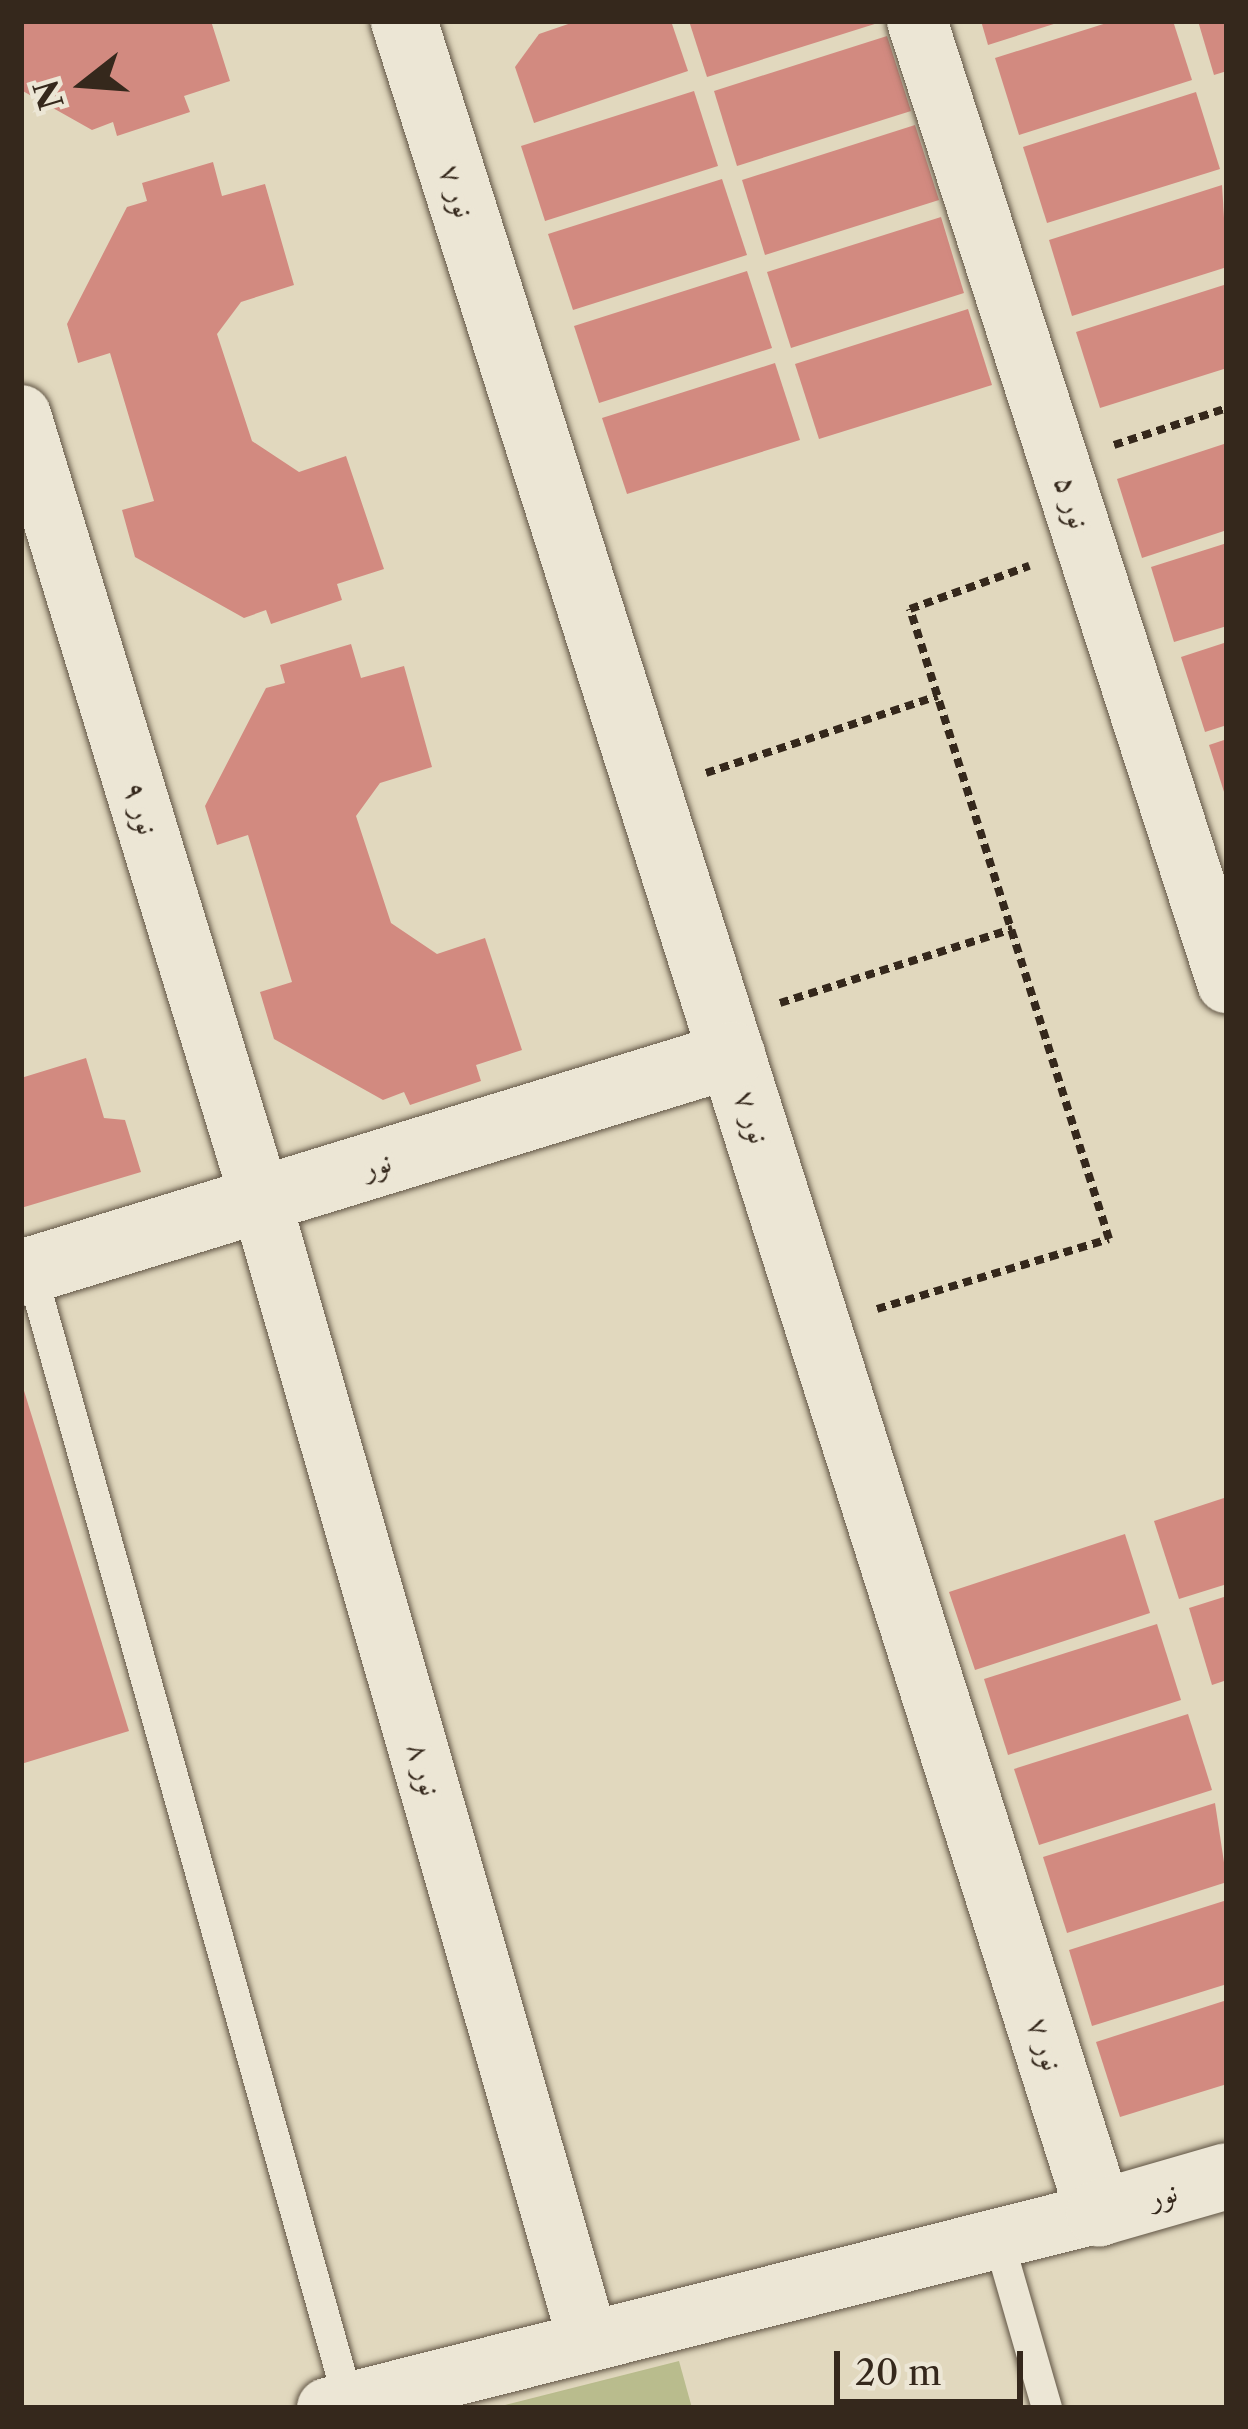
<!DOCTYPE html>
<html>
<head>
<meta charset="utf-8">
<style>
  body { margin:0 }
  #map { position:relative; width:1248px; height:2429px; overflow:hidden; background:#e1d8be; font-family:"Libre Caslon Text",Amiri,serif }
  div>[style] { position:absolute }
  .green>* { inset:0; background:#b9bc8d }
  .building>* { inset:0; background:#d28a80 }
  .path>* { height:8px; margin-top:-4px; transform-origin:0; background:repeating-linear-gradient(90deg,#35281c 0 9px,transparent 0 15px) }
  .roads { filter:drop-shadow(0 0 3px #605444) drop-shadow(0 0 3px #605444) }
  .service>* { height:30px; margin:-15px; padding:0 15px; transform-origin:15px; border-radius:15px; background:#ece6d5 }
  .minor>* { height:60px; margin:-30px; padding:0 30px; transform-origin:30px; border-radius:30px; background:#ece6d5 }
  .tertiary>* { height:66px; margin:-33px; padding:0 33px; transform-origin:33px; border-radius:33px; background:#ece6d5 }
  span { translate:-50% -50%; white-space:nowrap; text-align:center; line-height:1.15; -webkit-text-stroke:12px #ece6d5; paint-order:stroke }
  .street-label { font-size:30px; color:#35281c }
  .frame { position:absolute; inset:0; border:24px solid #35281c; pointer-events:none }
  .north { position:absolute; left:24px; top:24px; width:120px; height:120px; -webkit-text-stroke:9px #ece6d5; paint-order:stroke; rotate:253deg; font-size:33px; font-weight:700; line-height:48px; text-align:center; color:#35281c }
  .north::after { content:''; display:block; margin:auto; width:42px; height:54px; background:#35281c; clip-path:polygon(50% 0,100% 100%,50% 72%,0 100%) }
  .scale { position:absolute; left:834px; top:2351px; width:189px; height:54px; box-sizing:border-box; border:6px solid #35281c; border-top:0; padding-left:15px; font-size:36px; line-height:42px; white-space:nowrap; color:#35281c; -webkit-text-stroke:9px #ece6d5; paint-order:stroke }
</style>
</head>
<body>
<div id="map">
  <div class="green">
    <div style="clip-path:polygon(679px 2361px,692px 2408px,493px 2408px)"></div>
  </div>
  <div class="building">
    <div style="clip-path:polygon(21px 21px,211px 21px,230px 81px,184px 96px,190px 112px,117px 136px,113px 122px,92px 130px,21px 90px)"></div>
    <div style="clip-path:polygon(577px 21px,671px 21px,688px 71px,534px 123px,515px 67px,539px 34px)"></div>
    <div style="clip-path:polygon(689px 21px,881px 21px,881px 22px,707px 77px)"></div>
    <div style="clip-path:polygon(981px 21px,1060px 21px,1060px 22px,988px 45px)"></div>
    <div style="clip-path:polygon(1113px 21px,1173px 21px,1192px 80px,1019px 135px,995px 58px)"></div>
    <div style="clip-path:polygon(1198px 21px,1227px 21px,1227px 71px,1214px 75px)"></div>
    <div style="clip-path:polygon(887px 36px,911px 111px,737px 166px,714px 91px)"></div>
    <div style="clip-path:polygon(694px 91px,718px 166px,545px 221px,521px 146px)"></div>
    <div style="clip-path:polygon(1196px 92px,1220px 169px,1047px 223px,1023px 147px)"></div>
    <div style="clip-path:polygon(915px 125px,939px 200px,765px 255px,742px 180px)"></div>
    <div style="clip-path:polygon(213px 162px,222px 196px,265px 184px,294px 285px,241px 302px,217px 334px,252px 441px,299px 472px,346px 456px,384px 569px,337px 584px,342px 600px,271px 624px,266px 610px,244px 618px,135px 557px,122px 510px,154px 501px,110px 353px,78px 363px,67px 324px,127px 207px,147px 201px,142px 183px)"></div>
    <div style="clip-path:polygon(722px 179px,747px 255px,573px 310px,548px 234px)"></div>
    <div style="clip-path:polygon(1222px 185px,1227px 267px,1072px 316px,1049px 240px)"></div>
    <div style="clip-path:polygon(941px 217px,964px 293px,791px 348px,767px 272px)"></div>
    <div style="clip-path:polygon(747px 271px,772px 348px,599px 403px,574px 326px)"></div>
    <div style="clip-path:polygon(1227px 284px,1227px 368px,1100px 408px,1076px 332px)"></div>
    <div style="clip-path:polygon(968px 309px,992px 385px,819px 439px,795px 364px)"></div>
    <div style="clip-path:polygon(775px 363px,800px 440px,627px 494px,602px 418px)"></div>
    <div style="clip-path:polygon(1227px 443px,1227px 530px,1142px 558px,1117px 479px)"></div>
    <div style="clip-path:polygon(1227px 543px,1227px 626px,1174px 642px,1151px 567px)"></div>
    <div style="clip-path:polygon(1227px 642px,1227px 725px,1205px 732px,1181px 657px)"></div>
    <div style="clip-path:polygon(351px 644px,361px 678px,404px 666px,432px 767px,380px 783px,356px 816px,391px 923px,437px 954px,485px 938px,522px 1050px,476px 1065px,481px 1081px,410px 1105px,404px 1092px,383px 1100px,274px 1039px,260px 992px,292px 982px,248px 835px,217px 845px,205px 806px,266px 688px,285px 683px,280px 665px)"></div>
    <div style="clip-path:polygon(1227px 739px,1227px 798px,1226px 798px,1209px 745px)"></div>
    <div style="clip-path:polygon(86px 1058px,104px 1118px,125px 1120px,141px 1172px,21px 1208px,21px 1078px)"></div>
    <div style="clip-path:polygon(21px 1381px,129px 1731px,21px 1764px)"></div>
    <div style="clip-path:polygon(1227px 1497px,1227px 1584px,1179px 1599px,1154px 1521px)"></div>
    <div style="clip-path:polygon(1125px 1534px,1150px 1613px,975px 1670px,949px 1592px)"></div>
    <div style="clip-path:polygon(1227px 1596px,1227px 1680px,1212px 1685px,1189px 1608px)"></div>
    <div style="clip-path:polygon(1157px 1624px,1181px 1700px,1008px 1755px,984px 1679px)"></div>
    <div style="clip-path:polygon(1188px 1714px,1212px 1790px,1039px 1845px,1014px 1769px)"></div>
    <div style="clip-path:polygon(1215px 1803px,1227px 1882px,1067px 1933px,1043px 1857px)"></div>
    <div style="clip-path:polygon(1227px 1900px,1227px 1984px,1092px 2026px,1069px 1950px)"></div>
    <div style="clip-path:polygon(1227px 2000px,1227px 2084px,1120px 2117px,1096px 2042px)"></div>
  </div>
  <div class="path">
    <div style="left:1114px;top:445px;width:119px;rotate:-18.1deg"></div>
    <div style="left:706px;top:773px;width:244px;rotate:-18.4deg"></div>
    <div style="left:780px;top:1003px;width:244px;rotate:-17.7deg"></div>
    <div style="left:877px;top:1309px;width:242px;rotate:-16.8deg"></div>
    <div style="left:1109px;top:1239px;width:661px;rotate:-107.53deg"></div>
    <div style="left:910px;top:609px;width:127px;rotate:-19.9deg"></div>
  </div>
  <div class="roads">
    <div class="service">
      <div style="left:31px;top:1270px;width:1177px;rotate:74.32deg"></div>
      <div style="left:1000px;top:2245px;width:170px;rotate:73.9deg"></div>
    </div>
    <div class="minor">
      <div style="left:917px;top:21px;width:1011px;rotate:72.14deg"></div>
      <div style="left:21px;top:415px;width:822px;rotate:73.02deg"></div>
      <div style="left:261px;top:1201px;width:1182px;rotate:73.99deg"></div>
      <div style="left:327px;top:2408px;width:796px;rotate:-14.18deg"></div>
    </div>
    <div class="tertiary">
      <div style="left:404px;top:21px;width:2300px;rotate:72.41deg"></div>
      <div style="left:1099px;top:2213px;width:133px;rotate:-16.1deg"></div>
      <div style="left:21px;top:1273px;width:744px;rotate:-17.05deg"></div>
    </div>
  </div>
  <div class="street-label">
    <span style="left:457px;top:191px;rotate:72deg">نور ۷</span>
    <span style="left:1072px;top:502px;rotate:72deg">نور ۵</span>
    <span style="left:141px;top:808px;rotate:73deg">نور ۹</span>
    <span style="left:752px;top:1117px;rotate:72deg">نور ۷</span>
    <span style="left:377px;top:1165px;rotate:-17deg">نور</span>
    <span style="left:424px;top:1769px;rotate:74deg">نور ۸</span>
    <span style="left:1045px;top:2044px;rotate:72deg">نور ۷</span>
    <span style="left:1163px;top:2195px;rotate:-16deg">نور</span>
  </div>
  <div class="frame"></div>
  <div class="north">N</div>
  <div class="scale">20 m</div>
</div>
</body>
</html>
